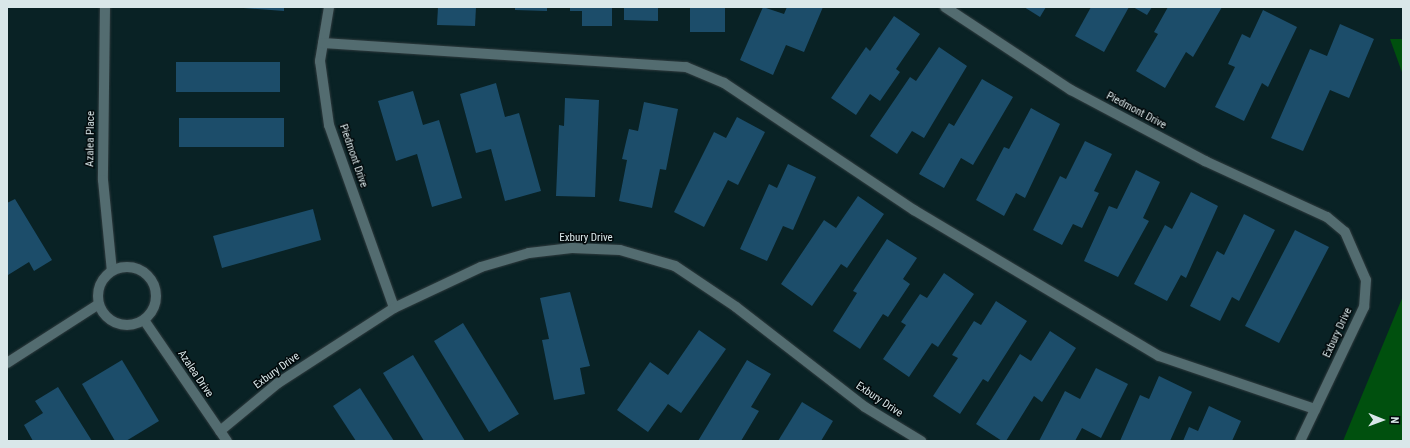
<!DOCTYPE html>
<html>
<head>
<meta charset="utf-8">
<style>
  body { margin:0 }
  #map { position:relative; width:1410px; height:448px; overflow:hidden; background:#092225; font-family:"Roboto Condensed",sans-serif }
  div>[style] { position:absolute }
  .forest>* { inset:0; background:#00500e }
  .building>* { inset:0; background:#1c4d6a }
  .roads { filter:drop-shadow(0 0 1px #303b3e) drop-shadow(0 0 1px #303b3e) }
  .minor>* { height:10px; margin:-5px; padding:0 5px; transform-origin:5px; border-radius:5px; background:#536c70 }
  .minor>.ring { margin:-5px; padding:0; box-sizing:content-box; background:none; border:10px solid #536c70; border-radius:50% }
  span { translate:-50% -50%; white-space:nowrap; text-align:center; line-height:1.15; -webkit-text-stroke:3px #02090b; paint-order:stroke }
  .street-label { font-size:11px; color:#d9e7e9 }
  .frame { position:absolute; inset:0; border:8px solid #d9e7e9; pointer-events:none }
  .north { position:absolute; left:1362px; top:400px; width:40px; height:40px; -webkit-text-stroke:3px #02090b; paint-order:stroke; rotate:91deg; font-size:11px; font-weight:700; line-height:16px; text-align:center; color:#d9e7e9 }
  .north::after { content:''; display:block; margin:auto; width:14px; height:18px; background:#d9e7e9; clip-path:polygon(50% 0,100% 100%,50% 72%,0 100%) }
</style>
</head>
<body>
<div id="map">
  <div class="forest">
    <div style="clip-path:polygon(1390px 39px,1403px 39px,1403px 75px)"></div>
    <div style="clip-path:polygon(1403px 296px,1403px 441px,1343px 441px)"></div>
  </div>
  <div class="building">
    <div style="clip-path:polygon(231px 7px,284px 7px,284px 11px)"></div>
    <div style="clip-path:polygon(438px 7px,476px 7px,475px 26px,437px 25px)"></div>
    <div style="clip-path:polygon(515px 7px,547px 7px,547px 11px,515px 10px)"></div>
    <div style="clip-path:polygon(570px 7px,612px 7px,612px 26px,582px 26px,582px 11px,570px 11px)"></div>
    <div style="clip-path:polygon(624px 7px,658px 7px,658px 21px,624px 20px)"></div>
    <div style="clip-path:polygon(690px 7px,725px 7px,725px 32px,690px 32px)"></div>
    <div style="clip-path:polygon(763px 7px,784px 14px,787px 7px,823px 7px,804px 52px,786px 45px,773px 75px,740px 60px)"></div>
    <div style="clip-path:polygon(1024px 7px,1046px 7px,1040px 17px)"></div>
    <div style="clip-path:polygon(1091px 7px,1129px 7px,1104px 52px,1075px 36px)"></div>
    <div style="clip-path:polygon(1133px 7px,1152px 7px,1147px 15px)"></div>
    <div style="clip-path:polygon(1168px 7px,1222px 7px,1193px 57px,1186px 52px,1165px 88px,1136px 71px,1158px 34px,1154px 32px)"></div>
    <div style="clip-path:polygon(1263px 10px,1297px 27px,1268px 87px,1262px 83px,1244px 121px,1215px 107px,1235px 67px,1228px 64px,1242px 34px,1250px 38px)"></div>
    <div style="clip-path:polygon(894px 16px,920px 34px,896px 69px,900px 72px,880px 101px,870px 94px,856px 115px,831px 98px,866px 47px,870px 51px)"></div>
    <div style="clip-path:polygon(1340px 24px,1374px 39px,1349px 98px,1330px 90px,1303px 151px,1271px 138px,1310px 49px,1327px 56px)"></div>
    <div style="clip-path:polygon(939px 47px,967px 66px,924px 138px,912px 131px,897px 154px,870px 136px,910px 77px,916px 81px)"></div>
    <div style="clip-path:polygon(176px 62px,280px 62px,280px 92px,176px 92px)"></div>
    <div style="clip-path:polygon(982px 79px,1013px 97px,973px 165px,961px 158px,944px 188px,919px 174px,949px 123px,954px 126px)"></div>
    <div style="clip-path:polygon(496px 83px,505px 117px,519px 113px,541px 191px,505px 201px,491px 149px,476px 153px,460px 94px)"></div>
    <div style="clip-path:polygon(413px 91px,423px 125px,439px 120px,462px 198px,432px 207px,417px 154px,396px 161px,378px 101px)"></div>
    <div style="clip-path:polygon(565px 98px,599px 100px,595px 197px,556px 196px,559px 125px,564px 126px)"></div>
    <div style="clip-path:polygon(644px 102px,678px 109px,666px 170px,660px 169px,652px 208px,619px 201px,627px 160px,622px 159px,629px 129px,638px 131px)"></div>
    <div style="clip-path:polygon(1031px 108px,1060px 124px,1025px 198px,1016px 193px,1004px 216px,976px 200px,1004px 147px,1009px 149px)"></div>
    <div style="clip-path:polygon(737px 117px,765px 132px,738px 185px,728px 180px,704px 227px,674px 212px,714px 132px,726px 138px)"></div>
    <div style="clip-path:polygon(179px 118px,284px 118px,284px 147px,179px 147px)"></div>
    <div style="clip-path:polygon(1085px 141px,1112px 154px,1094px 191px,1099px 193px,1082px 228px,1073px 224px,1062px 245px,1033px 230px,1060px 176px,1066px 179px)"></div>
    <div style="clip-path:polygon(788px 164px,816px 177px,793px 230px,783px 226px,767px 261px,740px 249px,769px 184px,777px 188px)"></div>
    <div style="clip-path:polygon(1136px 170px,1160px 182px,1143px 218px,1149px 221px,1118px 277px,1084px 261px,1109px 206px,1117px 209px)"></div>
    <div style="clip-path:polygon(1191px 192px,1218px 206px,1186px 278px,1181px 275px,1167px 301px,1134px 284px,1165px 225px,1172px 229px)"></div>
    <div style="clip-path:polygon(858px 196px,884px 214px,847px 268px,841px 264px,812px 306px,781px 284px,824px 220px,836px 228px)"></div>
    <div style="clip-path:polygon(15px 199px,52px 260px,34px 271px,29px 262px,8px 275px,7px 203px)"></div>
    <div style="clip-path:polygon(313px 209px,321px 240px,222px 268px,213px 236px)"></div>
    <div style="clip-path:polygon(1244px 214px,1275px 230px,1239px 301px,1232px 297px,1220px 321px,1190px 306px,1217px 251px,1224px 255px)"></div>
    <div style="clip-path:polygon(1295px 230px,1329px 247px,1279px 343px,1245px 326px)"></div>
    <div style="clip-path:polygon(887px 239px,917px 258px,903px 279px,910px 284px,888px 317px,883px 314px,860px 349px,833px 331px,857px 293px,853px 291px)"></div>
    <div style="clip-path:polygon(944px 273px,974px 294px,938px 347px,932px 343px,909px 377px,883px 359px,906px 325px,901px 322px,920px 294px,927px 298px)"></div>
    <div style="clip-path:polygon(570px 292px,590px 366px,580px 368px,585px 394px,554px 400px,542px 340px,549px 339px,540px 298px)"></div>
    <div style="clip-path:polygon(996px 301px,1027px 321px,988px 382px,983px 379px,960px 414px,933px 396px,958px 358px,952px 355px,974px 321px,981px 325px)"></div>
    <div style="clip-path:polygon(463px 323px,519px 414px,489px 432px,434px 341px)"></div>
    <div style="clip-path:polygon(699px 330px,726px 349px,681px 413px,668px 404px,648px 432px,617px 410px,650px 362px,668px 375px)"></div>
    <div style="clip-path:polygon(1050px 331px,1076px 348px,1042px 402px,1034px 396px,1006px 441px,1002px 441px,976px 424px,1020px 354px,1031px 361px)"></div>
    <div style="clip-path:polygon(413px 355px,465px 441px,424px 441px,383px 373px)"></div>
    <div style="clip-path:polygon(122px 360px,159px 421px,126px 441px,115px 441px,82px 384px)"></div>
    <div style="clip-path:polygon(747px 360px,771px 374px,751px 407px,759px 411px,741px 441px,698px 441px)"></div>
    <div style="clip-path:polygon(1096px 368px,1128px 384px,1101px 438px,1082px 428px,1075px 441px,1039px 441px,1065px 391px,1080px 399px)"></div>
    <div style="clip-path:polygon(1159px 376px,1192px 392px,1170px 441px,1120px 441px,1140px 395px,1149px 399px)"></div>
    <div style="clip-path:polygon(58px 387px,92px 441px,33px 441px,24px 425px,43px 413px,35px 401px)"></div>
    <div style="clip-path:polygon(360px 388px,394px 441px,356px 441px,333px 406px)"></div>
    <div style="clip-path:polygon(802px 402px,833px 421px,821px 441px,778px 441px)"></div>
    <div style="clip-path:polygon(1209px 406px,1241px 421px,1232px 441px,1183px 441px,1189px 427px,1198px 431px)"></div>
  </div>
  <div class="roads">
    <div class="minor">
      <div style="left:105px;top:7px;width:173px;rotate:90.7deg"></div>
      <div style="left:103px;top:180px;width:91px;rotate:84.4deg"></div>
      <div style="left:329px;top:7px;width:55px;rotate:99.5deg"></div>
      <div style="left:320px;top:61px;width:65px;rotate:82deg"></div>
      <div style="left:329px;top:125px;width:194px;rotate:70.4deg"></div>
      <div style="left:945px;top:7px;width:151px;rotate:33.4deg"></div>
      <div style="left:1071px;top:90px;width:152px;rotate:27.9deg"></div>
      <div style="left:1205px;top:161px;width:134px;rotate:24.7deg"></div>
      <div style="left:1327px;top:217px;width:23px;rotate:40deg"></div>
      <div style="left:1345px;top:232px;width:52px;rotate:66.4deg"></div>
      <div style="left:1366px;top:280px;width:27px;rotate:94deg"></div>
      <div style="left:1364px;top:307px;width:148px;rotate:115.5deg"></div>
      <div style="left:323px;top:43px;width:364px;rotate:3.8deg"></div>
      <div style="left:686px;top:67px;width:41px;rotate:22.8deg"></div>
      <div style="left:724px;top:83px;width:229px;rotate:33.8deg"></div>
      <div style="left:914px;top:210px;width:285px;rotate:30.8deg"></div>
      <div style="left:1159px;top:356px;width:165px;rotate:18.8deg"></div>
      <div class="ring" style="left:98px;top:267px;width:48px;height:48px"></div>
      <div style="left:144px;top:320px;width:147px;rotate:55.6deg"></div>
      <div style="left:7px;top:363px;width:109px;rotate:-32.7deg"></div>
      <div style="left:220px;top:431px;width:75px;rotate:-39.6deg"></div>
      <div style="left:278px;top:383px;width:138px;rotate:-32.9deg"></div>
      <div style="left:394px;top:308px;width:96px;rotate:-25.2deg"></div>
      <div style="left:481px;top:267px;width:50px;rotate:-16.3deg"></div>
      <div style="left:529px;top:253px;width:43px;rotate:-6.6deg"></div>
      <div style="left:572px;top:248px;width:48px;rotate:2.4deg"></div>
      <div style="left:620px;top:250px;width:57px;rotate:16.2deg"></div>
      <div style="left:675px;top:266px;width:73px;rotate:33.9deg"></div>
      <div style="left:736px;top:307px;width:163px;rotate:37.8deg"></div>
      <div style="left:865px;top:407px;width:66px;rotate:31.3deg"></div>
    </div>
  </div>
  <div class="street-label">
    <span style="left:1136px;top:111px;rotate:28deg">Piedmont Drive</span>
    <span style="left:91px;top:139px;rotate:-89deg">Azalea Place</span>
    <span style="left:353px;top:156px;rotate:71deg">Piedmont Drive</span>
    <span style="left:586px;top:238px">Exbury Drive</span>
    <span style="left:1338px;top:333px;rotate:-65deg">Exbury Drive</span>
    <span style="left:277px;top:371px;rotate:-36deg">Exbury Drive</span>
    <span style="left:195px;top:374px;rotate:56deg">Azalea Drive</span>
    <span style="left:879px;top:400px;rotate:34deg">Exbury Drive</span>
  </div>
  <div class="frame"></div>
  <div class="north">N</div>
</div>
</body>
</html>
